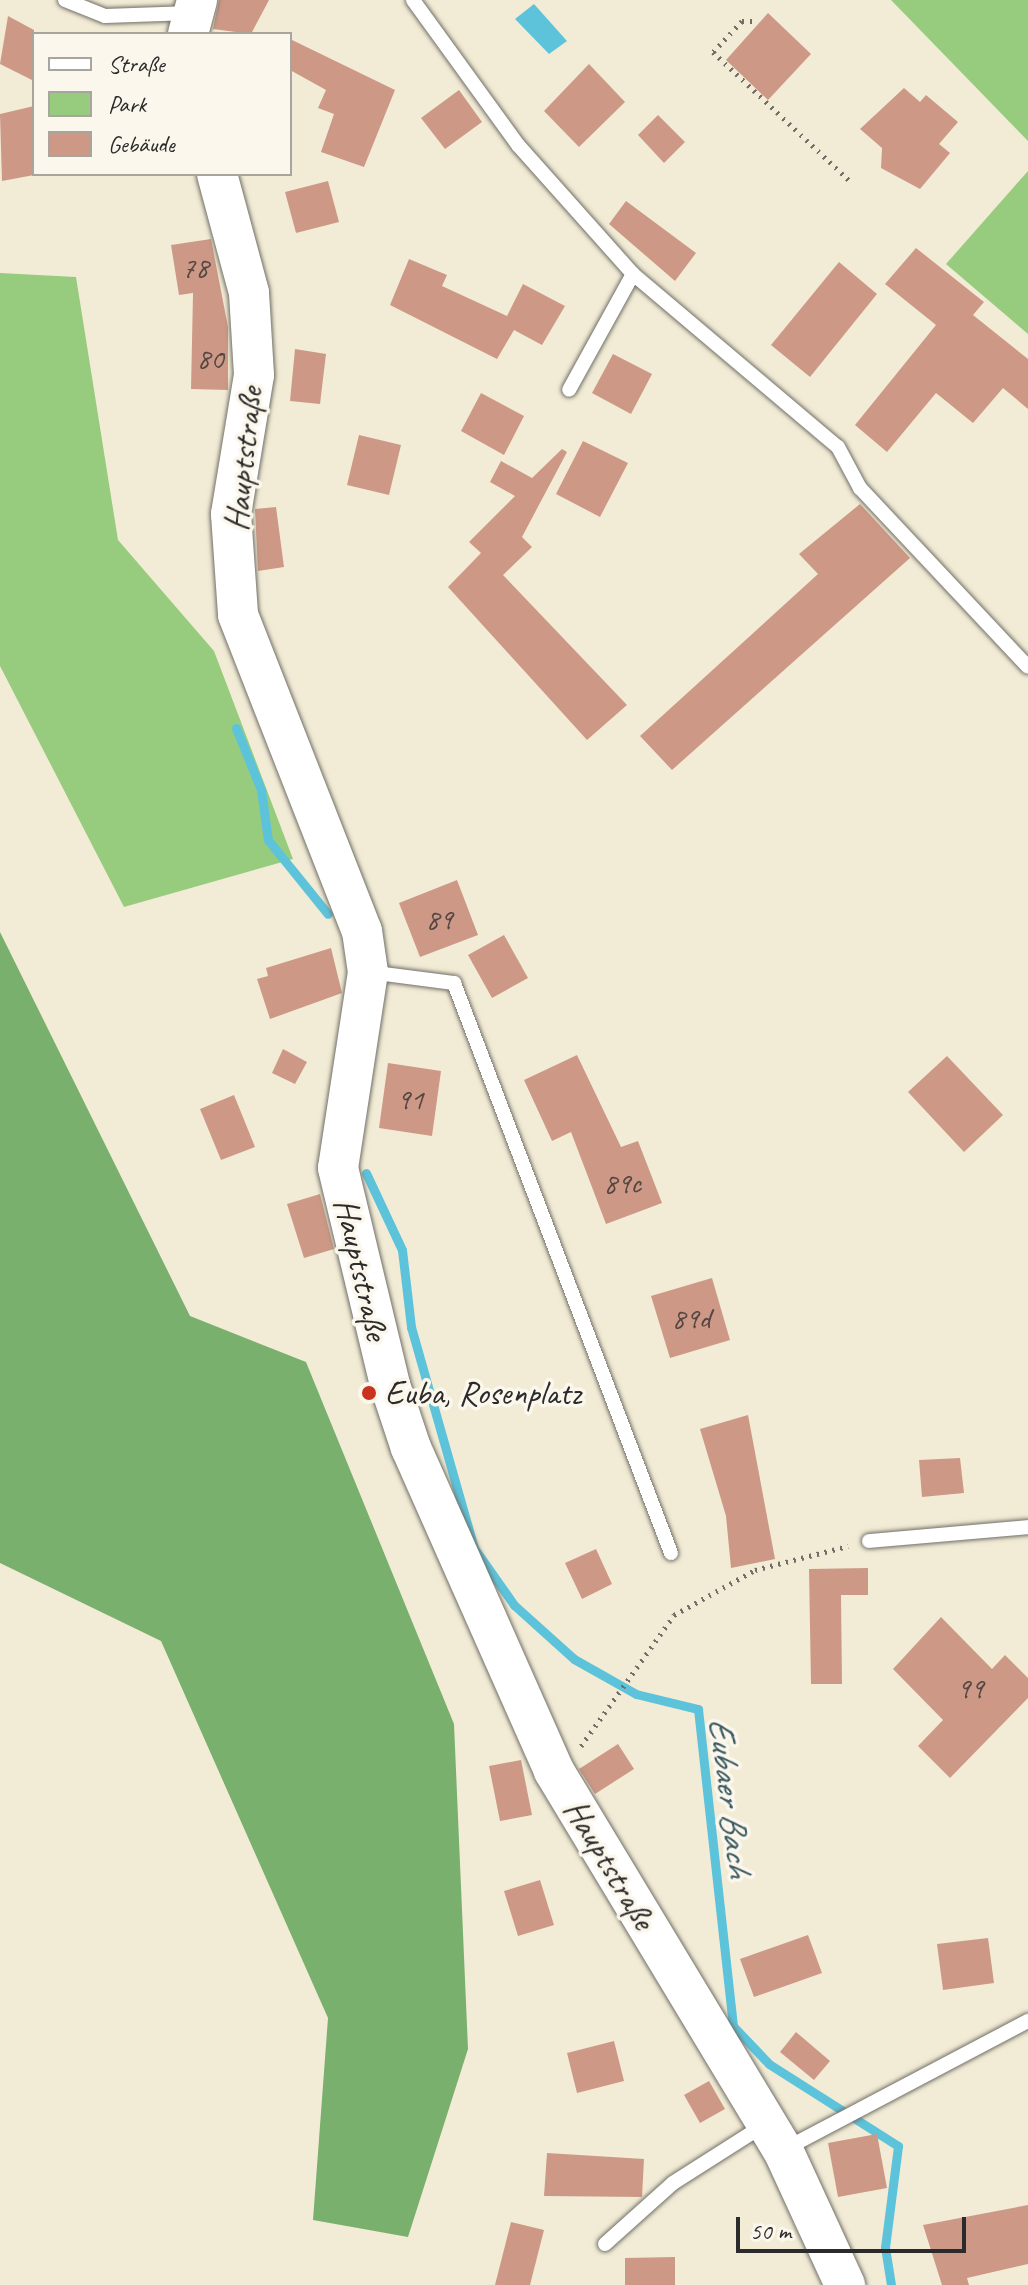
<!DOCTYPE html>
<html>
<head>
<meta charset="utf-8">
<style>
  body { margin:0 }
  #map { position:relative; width:1028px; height:2285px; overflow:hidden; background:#f2ecd6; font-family:Caveat,sans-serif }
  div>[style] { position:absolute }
  .green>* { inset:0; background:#97cc7e }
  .forest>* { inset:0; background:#79b06d }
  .water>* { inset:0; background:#5dc3db }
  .stream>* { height:9px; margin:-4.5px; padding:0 4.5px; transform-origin:4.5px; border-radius:4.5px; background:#5dc3db }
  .building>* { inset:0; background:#cd9986 }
  .path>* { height:5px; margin-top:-2.5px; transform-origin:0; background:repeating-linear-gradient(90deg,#716f67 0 2px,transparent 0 8px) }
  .roads { filter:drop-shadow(0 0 2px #716f67) drop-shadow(0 0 2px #716f67) }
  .lane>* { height:14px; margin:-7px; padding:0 7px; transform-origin:7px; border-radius:7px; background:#fff }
  .secondary>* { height:40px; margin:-20px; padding:0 20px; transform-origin:20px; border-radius:20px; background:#fff }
  .dots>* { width:22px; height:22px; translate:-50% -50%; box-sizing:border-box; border:4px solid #fbf7ec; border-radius:50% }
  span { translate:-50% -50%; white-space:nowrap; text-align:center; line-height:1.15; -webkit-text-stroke:7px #fbf7ec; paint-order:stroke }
  .number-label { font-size:30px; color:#544642 }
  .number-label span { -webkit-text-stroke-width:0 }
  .street-label { font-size:34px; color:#2b2b2b }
  .poi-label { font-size:34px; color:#2b2b2b }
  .left { translate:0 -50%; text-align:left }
  .water-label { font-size:36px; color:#3a5960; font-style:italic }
  .legend { position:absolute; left:32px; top:32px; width:260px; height:144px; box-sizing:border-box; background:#fbf7ec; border:2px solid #a8a59f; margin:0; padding:10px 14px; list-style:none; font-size:24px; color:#2b2b2b }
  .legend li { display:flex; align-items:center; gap:16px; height:40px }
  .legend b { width:40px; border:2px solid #a8a59f }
  .scale { position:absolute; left:736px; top:2217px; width:230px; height:36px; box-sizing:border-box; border:4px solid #2b2b2b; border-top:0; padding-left:10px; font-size:24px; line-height:28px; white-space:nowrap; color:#2b2b2b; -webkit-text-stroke:6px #fbf7ec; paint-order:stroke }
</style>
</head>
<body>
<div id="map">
  <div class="green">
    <div style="clip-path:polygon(891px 0,1028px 0,1028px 141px)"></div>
    <div style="clip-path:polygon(1028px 171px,1028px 334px,946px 264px)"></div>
    <div style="clip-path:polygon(0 273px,76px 277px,118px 540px,214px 651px,293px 859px,124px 907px,0 666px)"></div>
  </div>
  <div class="forest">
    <div style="clip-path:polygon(0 932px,190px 1316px,306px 1362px,454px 1724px,468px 2049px,408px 2237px,313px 2220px,328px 2018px,161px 1641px,0 1563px)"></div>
  </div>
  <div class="water">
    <div style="clip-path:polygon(534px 4px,567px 41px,549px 54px,515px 19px)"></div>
  </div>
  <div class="stream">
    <div style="left:236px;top:728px;width:67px;rotate:68deg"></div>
    <div style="left:261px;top:790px;width:50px;rotate:82deg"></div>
    <div style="left:268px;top:840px;width:95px;rotate:51deg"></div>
    <div style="left:366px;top:1173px;width:85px;rotate:64.9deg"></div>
    <div style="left:402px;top:1250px;width:78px;rotate:83.3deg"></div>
    <div style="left:411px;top:1327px;width:230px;rotate:74.1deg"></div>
    <div style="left:474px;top:1548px;width:70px;rotate:54.9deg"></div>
    <div style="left:514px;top:1605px;width:81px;rotate:42deg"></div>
    <div style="left:574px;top:1659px;width:71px;rotate:29.4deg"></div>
    <div style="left:636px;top:1694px;width:64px;rotate:13.6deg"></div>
    <div style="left:698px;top:1709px;width:319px;rotate:83.7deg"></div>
    <div style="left:733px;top:2026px;width:52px;rotate:46.5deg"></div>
    <div style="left:769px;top:2064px;width:153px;rotate:32.4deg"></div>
    <div style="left:898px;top:2146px;width:102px;rotate:97.3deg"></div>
    <div style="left:885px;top:2247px;width:38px;rotate:81deg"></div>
  </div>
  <div class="building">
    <div style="clip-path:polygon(219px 0,269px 0,251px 34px,213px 29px)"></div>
    <div style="clip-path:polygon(768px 13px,811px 54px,768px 100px,726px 60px)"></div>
    <div style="clip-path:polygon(8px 16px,34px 30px,34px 81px,0 64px)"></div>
    <div style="clip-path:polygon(290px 39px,395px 90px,364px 167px,321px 152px,334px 114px,318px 108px,326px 90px,290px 70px)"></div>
    <div style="clip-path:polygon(589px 64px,625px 102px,579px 147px,544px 111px)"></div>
    <div style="clip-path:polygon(904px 88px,920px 102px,926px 95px,958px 122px,939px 144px,950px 153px,920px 189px,881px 168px,882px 148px,860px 129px)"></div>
    <div style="clip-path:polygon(459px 90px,482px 122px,445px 149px,421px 118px)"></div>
    <div style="clip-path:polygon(34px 106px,34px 175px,2px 181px,0 114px)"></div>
    <div style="clip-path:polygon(658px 115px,685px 142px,664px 163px,638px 135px)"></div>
    <div style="clip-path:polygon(328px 181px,339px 222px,296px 233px,285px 192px)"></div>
    <div style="clip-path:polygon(626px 201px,696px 253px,675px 281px,609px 224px)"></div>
    <div style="clip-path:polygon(211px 239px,228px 327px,228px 390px,191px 389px,193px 293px,179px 295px,171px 245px)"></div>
    <div style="clip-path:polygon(916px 248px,984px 302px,973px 315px,1028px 359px,1028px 409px,1003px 388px,973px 423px,936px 393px,887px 452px,855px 425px,936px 325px,885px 284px)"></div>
    <div style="clip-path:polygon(409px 259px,447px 275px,442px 286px,507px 316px,523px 284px,565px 306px,542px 345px,514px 330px,497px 359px,390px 305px)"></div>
    <div style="clip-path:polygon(839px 262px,877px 294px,810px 377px,771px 345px)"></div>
    <div style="clip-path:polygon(295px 349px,326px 354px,320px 404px,290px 401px)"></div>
    <div style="clip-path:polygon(613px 354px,652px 374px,631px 414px,592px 393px)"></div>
    <div style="clip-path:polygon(481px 393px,524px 416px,504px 455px,461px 431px)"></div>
    <div style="clip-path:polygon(359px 435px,401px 445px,389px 495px,347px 485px)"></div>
    <div style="clip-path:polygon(583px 441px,628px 463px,600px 517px,556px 494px)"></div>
    <div style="clip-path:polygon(562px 449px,567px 452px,522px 537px,532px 547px,503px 575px,627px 705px,587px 740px,448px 587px,481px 553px,469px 542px,515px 496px,490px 482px,501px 461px,532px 478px)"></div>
    <div style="clip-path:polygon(860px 504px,910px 558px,672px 770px,640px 736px,818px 574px,799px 554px)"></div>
    <div style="clip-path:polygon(276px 507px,284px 567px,258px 571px,255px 509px)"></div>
    <div style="clip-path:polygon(457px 880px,478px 935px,420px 957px,399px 903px)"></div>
    <div style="clip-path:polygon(504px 935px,528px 978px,492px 998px,468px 955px)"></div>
    <div style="clip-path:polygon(331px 948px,342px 993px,270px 1019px,257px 979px,268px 976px,266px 968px)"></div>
    <div style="clip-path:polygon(283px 1049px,307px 1062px,295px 1084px,272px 1073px)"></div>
    <div style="clip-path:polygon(577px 1055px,621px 1147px,638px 1141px,662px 1203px,606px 1224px,571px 1132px,552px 1141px,524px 1080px)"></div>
    <div style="clip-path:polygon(947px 1056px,1003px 1115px,964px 1152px,908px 1092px)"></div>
    <div style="clip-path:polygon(388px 1063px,441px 1071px,432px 1136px,379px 1128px)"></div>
    <div style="clip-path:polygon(234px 1095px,255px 1147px,221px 1160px,200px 1109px)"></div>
    <div style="clip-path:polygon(320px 1194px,334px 1249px,304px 1258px,287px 1204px)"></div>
    <div style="clip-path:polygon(712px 1278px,730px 1340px,670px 1358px,651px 1296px)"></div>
    <div style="clip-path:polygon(748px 1415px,775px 1559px,731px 1568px,726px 1516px,700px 1429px)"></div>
    <div style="clip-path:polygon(960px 1458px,964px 1493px,922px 1497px,919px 1460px)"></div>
    <div style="clip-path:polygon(596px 1549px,612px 1584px,582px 1599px,565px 1563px)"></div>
    <div style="clip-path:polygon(868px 1568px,868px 1595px,841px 1595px,842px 1684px,811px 1684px,809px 1569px)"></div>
    <div style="clip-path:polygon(941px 1617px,992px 1669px,1005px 1655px,1028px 1678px,1028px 1698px,950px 1778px,918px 1746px,943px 1720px,893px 1669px)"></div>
    <div style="clip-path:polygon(618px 1744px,634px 1769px,595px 1794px,579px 1769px)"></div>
    <div style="clip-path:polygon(521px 1760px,532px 1815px,500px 1821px,489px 1766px)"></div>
    <div style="clip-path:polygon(540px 1880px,554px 1925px,518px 1936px,504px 1891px)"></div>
    <div style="clip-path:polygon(808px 1935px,822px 1973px,754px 1997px,740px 1959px)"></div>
    <div style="clip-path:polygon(988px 1938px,994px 1983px,943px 1990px,937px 1944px)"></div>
    <div style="clip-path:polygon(796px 2032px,830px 2061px,814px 2080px,780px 2052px)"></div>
    <div style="clip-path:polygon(614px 2041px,624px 2081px,577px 2093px,567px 2053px)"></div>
    <div style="clip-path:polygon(709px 2081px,725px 2109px,700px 2123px,684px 2095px)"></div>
    <div style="clip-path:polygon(877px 2134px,887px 2188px,838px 2197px,828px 2143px)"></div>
    <div style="clip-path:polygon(547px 2153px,644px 2159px,642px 2197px,544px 2196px)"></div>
    <div style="clip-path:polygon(1028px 2205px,1028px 2264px,967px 2278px,969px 2285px,942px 2285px,923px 2225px)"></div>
    <div style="clip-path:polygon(511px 2222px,544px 2230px,530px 2285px,495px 2285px)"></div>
    <div style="clip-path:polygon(675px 2257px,675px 2285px,625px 2285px,625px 2258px)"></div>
  </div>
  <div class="path">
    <div style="left:752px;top:21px;width:10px;rotate:180deg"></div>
    <div style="left:742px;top:21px;width:42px;rotate:133.1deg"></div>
    <div style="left:713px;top:52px;width:191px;rotate:43.3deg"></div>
    <div style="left:581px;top:1746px;width:161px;rotate:-54.6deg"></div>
    <div style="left:674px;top:1615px;width:93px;rotate:-29.1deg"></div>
    <div style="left:755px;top:1570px;width:96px;rotate:-14.5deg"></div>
  </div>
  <div class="roads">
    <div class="lane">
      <div style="left:65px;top:0;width:43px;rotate:21.8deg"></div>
      <div style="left:105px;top:16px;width:86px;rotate:-2deg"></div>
      <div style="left:413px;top:0;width:179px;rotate:54.1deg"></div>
      <div style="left:518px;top:145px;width:173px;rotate:48.3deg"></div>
      <div style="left:633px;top:274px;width:132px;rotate:118.9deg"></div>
      <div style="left:633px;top:274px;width:268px;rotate:40.2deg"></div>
      <div style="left:838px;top:447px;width:47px;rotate:61.8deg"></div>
      <div style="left:860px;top:488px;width:245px;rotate:46.8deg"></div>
      <div style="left:369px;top:972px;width:86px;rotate:7.4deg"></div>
      <div style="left:454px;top:983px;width:610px;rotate:69.16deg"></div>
      <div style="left:869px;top:1541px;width:160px;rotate:-5deg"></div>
      <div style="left:785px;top:2149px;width:275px;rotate:-27.8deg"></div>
      <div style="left:605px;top:2244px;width:91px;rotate:-41.9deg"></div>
      <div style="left:673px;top:2183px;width:108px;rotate:-32.5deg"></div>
    </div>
    <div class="secondary">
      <div style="left:188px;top:34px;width:35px;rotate:-75deg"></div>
      <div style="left:217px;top:174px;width:123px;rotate:74.9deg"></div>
      <div style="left:249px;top:293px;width:82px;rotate:86.5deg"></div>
      <div style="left:254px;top:375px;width:141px;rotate:99.4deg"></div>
      <div style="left:231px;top:514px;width:101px;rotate:86deg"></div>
      <div style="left:238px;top:615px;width:339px;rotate:68.6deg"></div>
      <div style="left:362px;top:931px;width:41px;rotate:81.7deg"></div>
      <div style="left:368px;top:972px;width:198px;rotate:98.7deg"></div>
      <div style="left:338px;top:1168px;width:223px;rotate:76.5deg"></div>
      <div style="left:390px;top:1385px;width:66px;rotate:71.6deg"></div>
      <div style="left:411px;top:1448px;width:353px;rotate:66.1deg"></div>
      <div style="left:554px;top:1771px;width:443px;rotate:58.9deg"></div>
      <div style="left:783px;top:2150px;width:149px;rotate:65.3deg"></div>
    </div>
  </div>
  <div class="dots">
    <div style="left:369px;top:1393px;background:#c8321e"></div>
  </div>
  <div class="number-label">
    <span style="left:195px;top:267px">78</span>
    <span style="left:210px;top:358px">80</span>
    <span style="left:439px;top:919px">89</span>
    <span style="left:410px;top:1099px">91</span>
    <span style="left:622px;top:1183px">89c</span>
    <span style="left:691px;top:1318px">89d</span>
    <span style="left:970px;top:1688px">99</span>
  </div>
  <div class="street-label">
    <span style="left:243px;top:459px;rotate:-84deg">Hauptstraße</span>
    <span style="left:362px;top:1269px;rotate:77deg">Hauptstraße</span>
    <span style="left:610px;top:1864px;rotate:59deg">Hauptstraße</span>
  </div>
  <div class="poi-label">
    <span class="left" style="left:385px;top:1393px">Euba, Rosenplatz</span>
  </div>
  <div class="water-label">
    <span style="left:730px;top:1797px;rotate:83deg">Eubaer Bach</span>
  </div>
  <ul class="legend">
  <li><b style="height:10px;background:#fff"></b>Straße</li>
  <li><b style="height:22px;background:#97cc7e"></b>Park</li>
  <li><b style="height:22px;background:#cd9986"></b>Gebäude</li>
  </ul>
  <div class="scale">50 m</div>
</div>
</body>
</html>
